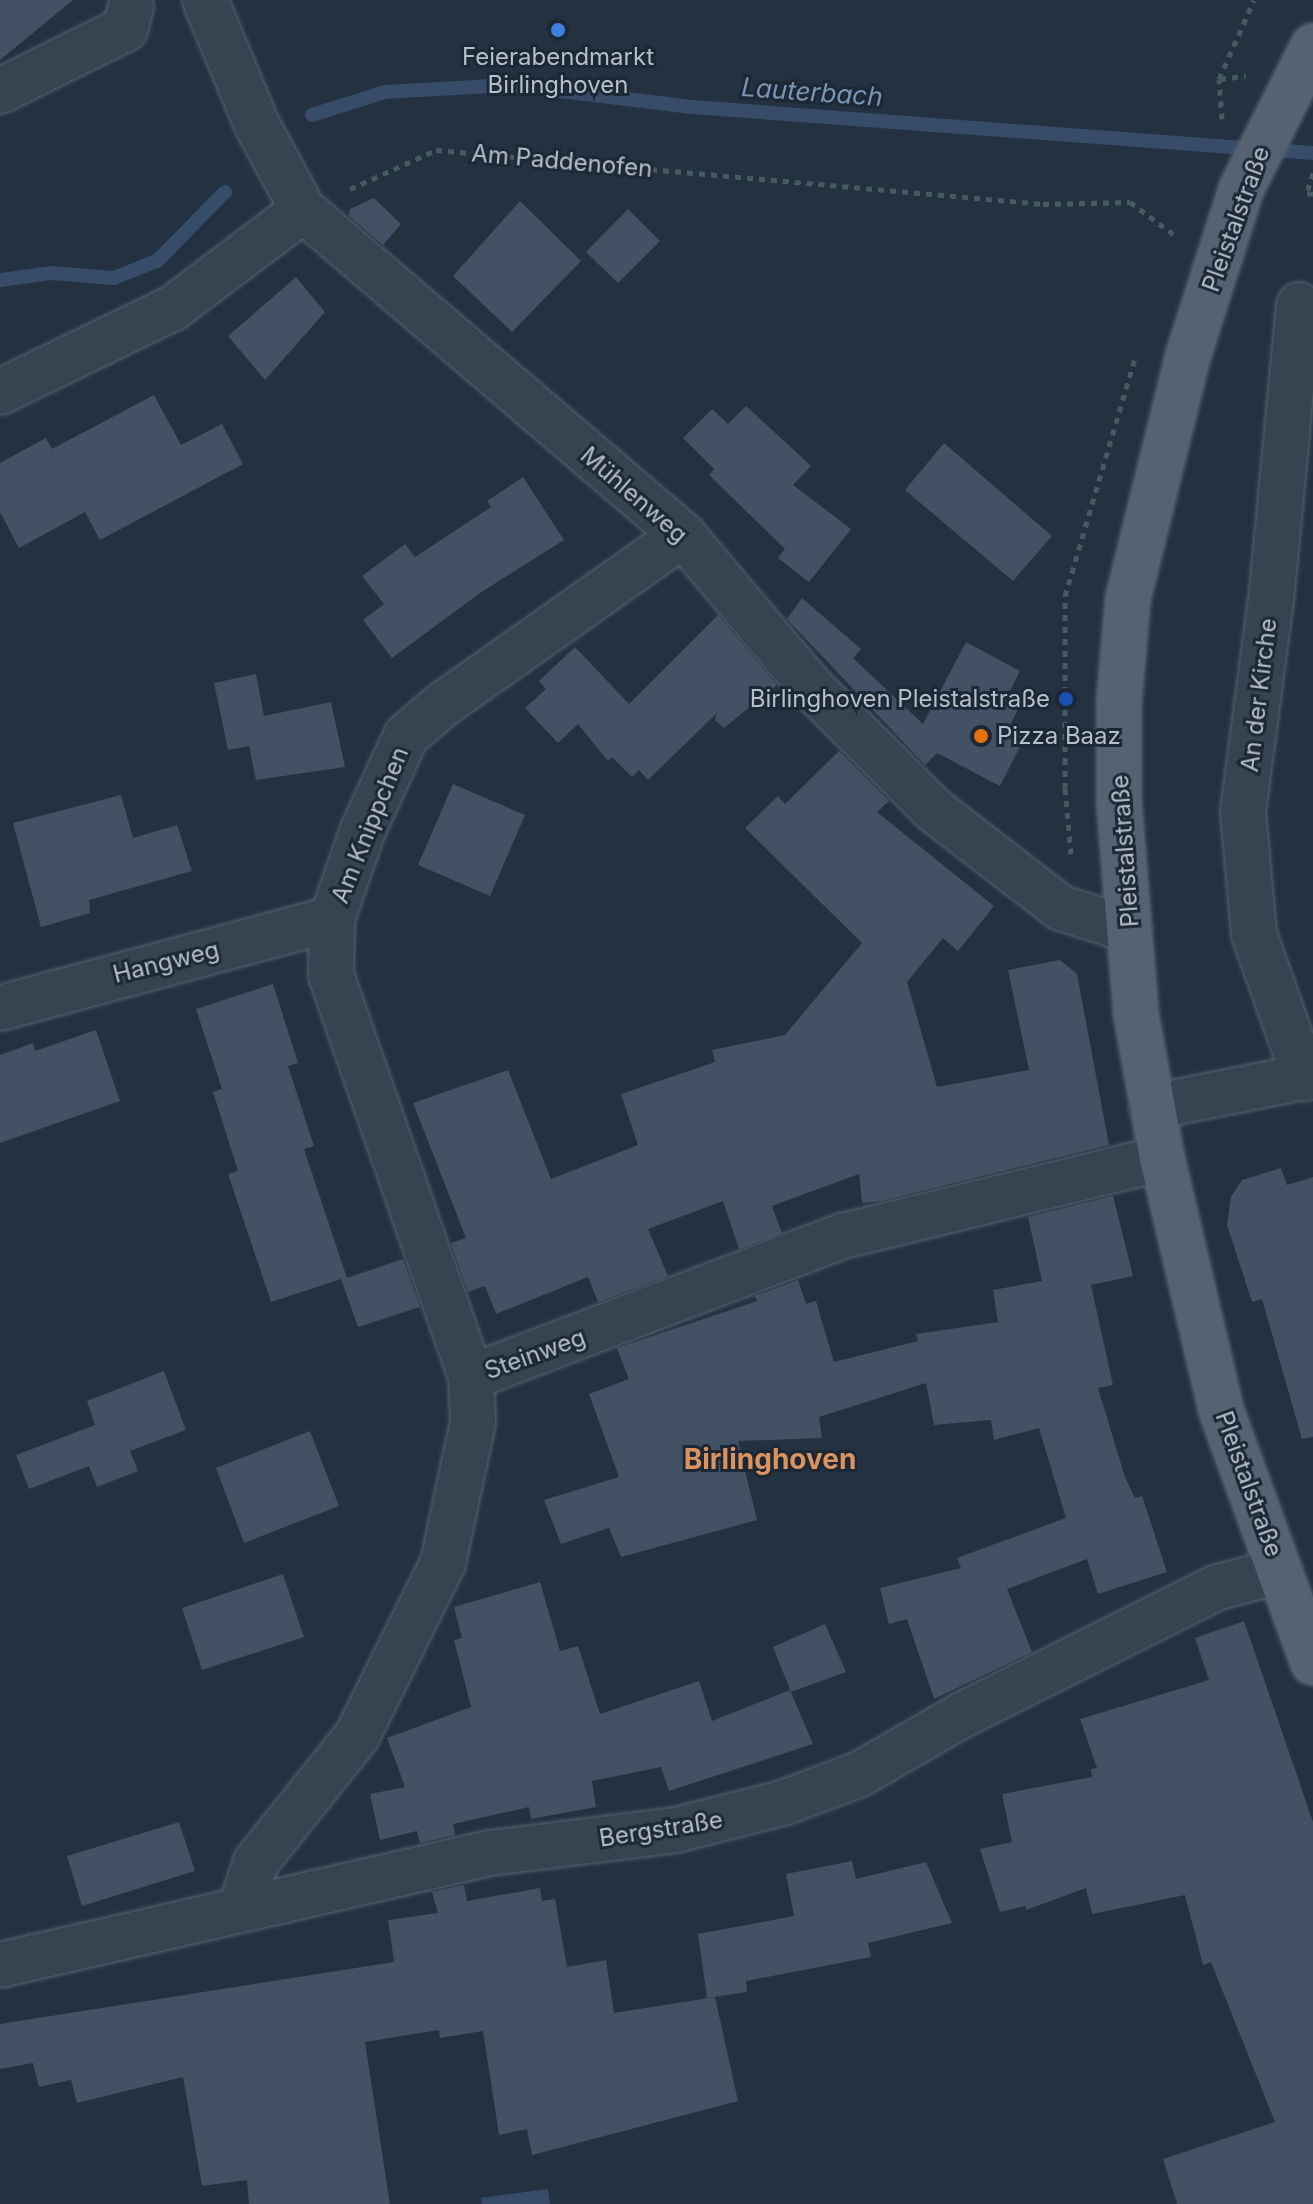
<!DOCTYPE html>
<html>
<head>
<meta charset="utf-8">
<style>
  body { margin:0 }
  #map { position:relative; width:1313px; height:2204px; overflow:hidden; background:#243141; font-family:Inter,sans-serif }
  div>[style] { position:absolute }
  .water>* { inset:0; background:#374c69 }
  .stream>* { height:14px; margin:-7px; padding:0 7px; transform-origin:7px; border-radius:7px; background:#374c69 }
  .building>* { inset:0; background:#425163 }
  .path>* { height:5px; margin-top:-2.5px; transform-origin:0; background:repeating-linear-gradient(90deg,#445c5f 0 6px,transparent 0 12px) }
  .roads { filter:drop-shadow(0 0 2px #56616e) drop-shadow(0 0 2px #56616e) }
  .minor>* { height:44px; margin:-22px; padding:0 22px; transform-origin:22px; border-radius:22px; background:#384351 }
  .major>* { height:44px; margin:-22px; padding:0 22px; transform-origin:22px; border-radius:22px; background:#566271 }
  .dots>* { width:22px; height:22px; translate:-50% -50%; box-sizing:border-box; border:4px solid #1d2836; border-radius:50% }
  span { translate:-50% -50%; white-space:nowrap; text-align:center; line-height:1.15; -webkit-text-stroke:6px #1d2836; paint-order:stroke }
  .poi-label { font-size:24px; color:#b5becb }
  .right { translate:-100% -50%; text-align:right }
  .left { translate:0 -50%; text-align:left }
  .street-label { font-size:24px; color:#b5becb }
  .water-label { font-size:26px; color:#7b94b4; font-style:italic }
  .quarter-label { font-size:28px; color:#db935f; font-weight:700 }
</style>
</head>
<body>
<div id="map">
  <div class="water">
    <div style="clip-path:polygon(548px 2189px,550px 2204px,482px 2204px,481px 2198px)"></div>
  </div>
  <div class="stream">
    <div style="left:312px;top:115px;width:77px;rotate:-17.5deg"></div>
    <div style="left:385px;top:92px;width:127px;rotate:-3.2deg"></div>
    <div style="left:512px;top:85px;width:181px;rotate:7deg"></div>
    <div style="left:692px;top:107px;width:623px;rotate:4.24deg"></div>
    <div style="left:0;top:280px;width:51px;rotate:-7.8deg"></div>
    <div style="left:51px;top:273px;width:63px;rotate:4.5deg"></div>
    <div style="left:114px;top:278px;width:46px;rotate:-21.6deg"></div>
    <div style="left:157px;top:261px;width:97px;rotate:-45.4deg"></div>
  </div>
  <div class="building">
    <div style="clip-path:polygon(0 0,73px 0,0 60px)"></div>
    <div style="clip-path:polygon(374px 198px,401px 224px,383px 245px,349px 216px,350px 209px)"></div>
    <div style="clip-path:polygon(520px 201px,581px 261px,512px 332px,453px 276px)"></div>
    <div style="clip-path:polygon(628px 209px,660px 241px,618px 283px,586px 252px)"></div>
    <div style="clip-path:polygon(296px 277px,325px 312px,265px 380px,228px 336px)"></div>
    <div style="clip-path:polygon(154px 395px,181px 445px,222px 424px,243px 464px,100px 540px,85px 512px,19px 548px,0 512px,0 463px,46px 438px,52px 449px)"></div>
    <div style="clip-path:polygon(746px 406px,811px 466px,793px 485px,851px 529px,809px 582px,778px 558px,785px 549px,709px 475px,714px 469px,683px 438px,712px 409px,728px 424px)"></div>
    <div style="clip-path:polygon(944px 443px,1052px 536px,1013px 581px,905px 490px)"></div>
    <div style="clip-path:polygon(523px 477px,564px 540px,480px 593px,392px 658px,363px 620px,384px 604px,362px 576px,405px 544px,415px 557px,491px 507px,487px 501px)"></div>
    <div style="clip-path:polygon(802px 598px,861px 649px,853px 658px,923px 724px,966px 642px,1020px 671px,1008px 695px,1022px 702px,1010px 725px,1027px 733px,1000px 786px,937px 753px,925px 765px,787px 619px)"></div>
    <div style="clip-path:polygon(718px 615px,777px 685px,724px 728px,715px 720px,717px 713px,648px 780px,639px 770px,632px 777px,612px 757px,608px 761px,578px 724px,558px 743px,525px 708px,546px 689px,539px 681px,575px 647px,629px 704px)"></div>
    <div style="clip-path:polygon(256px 674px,264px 716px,331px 702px,345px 767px,256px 780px,249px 746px,228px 750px,214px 683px)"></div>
    <div style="clip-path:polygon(839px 751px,889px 801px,877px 812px,994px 906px,958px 951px,943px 938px,907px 982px,937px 1087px,1029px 1070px,1008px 970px,1060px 960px,1077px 974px,1109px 1145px,881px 1201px,862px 1203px,859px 1174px,772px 1206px,782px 1233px,739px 1249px,723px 1201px,648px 1229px,668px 1276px,598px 1302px,588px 1277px,496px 1314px,485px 1286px,468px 1292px,451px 1243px,466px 1238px,413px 1103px,508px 1070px,551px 1179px,638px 1145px,621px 1094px,715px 1062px,712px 1050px,785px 1035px,862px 943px,745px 828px,778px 796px,785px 804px)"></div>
    <div style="clip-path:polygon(453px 784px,525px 815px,490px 896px,418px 865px)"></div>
    <div style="clip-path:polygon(121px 795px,133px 838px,177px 825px,192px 871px,89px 900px,90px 913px,41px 927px,13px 823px)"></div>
    <div style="clip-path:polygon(273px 984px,298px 1063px,288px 1066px,314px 1146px,304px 1149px,347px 1278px,403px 1259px,420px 1307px,358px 1327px,341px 1279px,271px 1302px,228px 1174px,238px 1171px,213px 1092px,222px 1089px,196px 1009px)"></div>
    <div style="clip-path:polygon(96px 1030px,120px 1101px,0 1143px,0 1055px,33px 1043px,35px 1051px)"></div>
    <div style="clip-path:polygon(1281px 1168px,1287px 1185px,1313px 1177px,1313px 1437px,1302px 1439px,1262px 1299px,1252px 1302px,1227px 1225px,1231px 1197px,1242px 1180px)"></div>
    <div style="clip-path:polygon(1113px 1196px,1133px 1276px,1091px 1285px,1113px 1385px,1098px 1388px,1125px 1477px,1135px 1498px,1142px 1496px,1167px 1572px,1098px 1594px,1087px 1559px,1007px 1589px,1032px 1652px,934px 1699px,907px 1619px,889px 1624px,880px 1588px,961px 1568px,957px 1558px,1066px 1518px,1039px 1428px,994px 1440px,991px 1420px,934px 1425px,926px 1383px,819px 1417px,822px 1438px,738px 1441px,757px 1520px,621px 1557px,609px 1528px,561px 1544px,544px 1500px,619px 1477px,589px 1394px,629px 1379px,617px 1348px,757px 1301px,755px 1296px,798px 1280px,806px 1304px,816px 1301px,834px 1362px,918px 1341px,916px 1334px,998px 1322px,993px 1290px,1042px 1281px,1028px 1217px)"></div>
    <div style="clip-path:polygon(164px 1371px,186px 1430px,130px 1451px,138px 1471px,97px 1487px,89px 1466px,29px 1489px,16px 1455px,95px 1425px,87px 1401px)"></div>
    <div style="clip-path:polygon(310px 1431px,339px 1506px,244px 1543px,216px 1468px)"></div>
    <div style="clip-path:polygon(283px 1574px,304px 1637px,202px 1670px,182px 1608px)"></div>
    <div style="clip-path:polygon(540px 1582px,560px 1651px,578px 1646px,600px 1714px,699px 1681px,712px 1721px,790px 1690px,813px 1744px,669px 1791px,661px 1767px,592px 1781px,596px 1807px,531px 1819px,529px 1807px,453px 1824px,455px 1835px,420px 1843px,417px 1831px,380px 1840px,370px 1794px,405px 1787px,387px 1738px,471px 1707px,454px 1640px,462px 1638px,454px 1607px)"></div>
    <div style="clip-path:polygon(1244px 1621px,1313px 1822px,1313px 2204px,1177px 2204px,1163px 2159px,1275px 2122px,1211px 1962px,1203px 1965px,1185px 1895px,1092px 1914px,1086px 1888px,1026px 1910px,1025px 1906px,1000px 1912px,980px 1849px,1012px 1842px,1002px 1794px,1092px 1777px,1091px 1769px,1097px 1768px,1080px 1719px,1209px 1680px,1195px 1638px)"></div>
    <div style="clip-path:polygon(825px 1624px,846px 1672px,791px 1692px,773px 1647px)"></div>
    <div style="clip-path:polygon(179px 1822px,195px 1871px,82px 1906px,67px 1856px)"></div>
    <div style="clip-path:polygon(852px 1861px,856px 1879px,926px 1862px,952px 1923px,868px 1943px,871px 1957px,746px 1981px,747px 1992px,707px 1998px,698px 1934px,794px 1916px,786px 1874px)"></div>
    <div style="clip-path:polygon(464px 1885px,467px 1901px,540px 1888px,542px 1901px,555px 1899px,567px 1967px,606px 1960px,614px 2013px,715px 1997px,738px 2101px,532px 2155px,527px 2129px,499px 2135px,483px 2031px,440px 2038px,439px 2030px,365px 2042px,390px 2204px,249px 2204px,247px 2180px,202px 2186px,183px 2077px,77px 2103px,71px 2080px,39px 2087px,33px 2063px,0 2069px,0 2024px,394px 1962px,388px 1920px,438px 1913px,432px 1892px)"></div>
  </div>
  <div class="path">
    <div style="left:1220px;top:79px;width:26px;rotate:-7deg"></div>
    <div style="left:1222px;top:119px;width:40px;rotate:-94.3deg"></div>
    <div style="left:1219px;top:79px;width:86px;rotate:-66.1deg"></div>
    <div style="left:1313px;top:173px;width:21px;rotate:107deg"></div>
    <div style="left:1307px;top:193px;width:6px;rotate:9deg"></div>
    <div style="left:350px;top:189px;width:94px;rotate:-24.4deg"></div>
    <div style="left:436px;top:150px;width:609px;rotate:5.08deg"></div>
    <div style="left:1043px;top:204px;width:87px;rotate:-1.3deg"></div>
    <div style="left:1130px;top:202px;width:57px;rotate:36.5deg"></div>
    <div style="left:1071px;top:854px;width:66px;rotate:-95.2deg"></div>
    <div style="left:1065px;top:788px;width:192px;rotate:-90deg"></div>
    <div style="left:1065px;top:596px;width:248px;rotate:-73.6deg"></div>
  </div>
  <div class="roads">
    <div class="minor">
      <div style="left:205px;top:0;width:135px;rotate:67.4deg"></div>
      <div style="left:257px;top:125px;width:97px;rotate:61.6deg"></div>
      <div style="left:303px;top:210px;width:500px;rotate:40.54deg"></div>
      <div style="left:683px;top:535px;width:200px;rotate:49.9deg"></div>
      <div style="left:812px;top:688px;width:173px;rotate:45deg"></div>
      <div style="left:934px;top:810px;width:160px;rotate:37.7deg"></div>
      <div style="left:1061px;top:908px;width:72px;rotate:17.7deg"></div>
      <div style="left:0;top:91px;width:140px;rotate:-26.4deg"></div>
      <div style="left:125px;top:29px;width:23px;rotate:-75deg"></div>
      <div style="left:1299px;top:305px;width:295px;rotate:95.4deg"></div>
      <div style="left:1271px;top:599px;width:215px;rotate:97.5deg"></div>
      <div style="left:1243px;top:812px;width:122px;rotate:84.8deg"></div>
      <div style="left:1254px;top:934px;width:153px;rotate:70.5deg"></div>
      <div style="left:0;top:392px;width:192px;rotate:-25.9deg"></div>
      <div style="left:173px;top:308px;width:163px;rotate:-37deg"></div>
      <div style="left:0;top:1008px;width:344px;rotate:-15deg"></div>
      <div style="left:1152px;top:1107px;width:164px;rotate:-11.2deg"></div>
      <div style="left:471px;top:1377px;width:425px;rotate:-109.2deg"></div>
      <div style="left:331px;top:976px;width:57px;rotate:-89deg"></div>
      <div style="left:332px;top:919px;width:94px;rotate:-70.8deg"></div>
      <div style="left:363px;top:830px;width:103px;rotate:-65.4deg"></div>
      <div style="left:406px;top:736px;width:48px;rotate:-40.7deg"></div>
      <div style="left:442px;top:705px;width:295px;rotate:-35.2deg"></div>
      <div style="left:241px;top:1907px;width:47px;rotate:-71.6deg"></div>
      <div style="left:256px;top:1862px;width:161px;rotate:-51.3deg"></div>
      <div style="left:357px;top:1736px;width:193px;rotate:-63.6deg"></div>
      <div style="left:443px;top:1563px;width:144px;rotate:-78deg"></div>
      <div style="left:473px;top:1422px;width:45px;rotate:-92.5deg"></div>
      <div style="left:471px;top:1377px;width:398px;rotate:-20.8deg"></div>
      <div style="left:843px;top:1236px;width:328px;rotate:-13.7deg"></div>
      <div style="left:0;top:1965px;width:503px;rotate:-12.88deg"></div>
      <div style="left:490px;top:1853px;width:187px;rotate:-7deg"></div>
      <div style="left:676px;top:1830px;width:110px;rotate:-14.2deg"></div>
      <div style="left:783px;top:1803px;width:82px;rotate:-20.6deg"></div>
      <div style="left:860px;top:1774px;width:120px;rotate:-30deg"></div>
      <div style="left:964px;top:1714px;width:284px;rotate:-26.6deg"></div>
      <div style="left:1218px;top:1587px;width:64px;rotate:-14.5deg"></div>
    </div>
    <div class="major">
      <div style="left:1313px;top:46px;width:161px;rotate:116.6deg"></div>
      <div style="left:1241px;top:190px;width:174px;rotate:107.7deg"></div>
      <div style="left:1188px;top:356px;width:250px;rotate:103.9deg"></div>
      <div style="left:1128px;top:599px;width:102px;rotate:95deg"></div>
      <div style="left:1119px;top:701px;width:101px;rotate:90deg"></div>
      <div style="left:1119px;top:802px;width:213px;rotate:85.4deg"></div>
      <div style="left:1136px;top:1014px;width:146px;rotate:79.8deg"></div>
      <div style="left:1162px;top:1158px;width:259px;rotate:76.8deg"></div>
      <div style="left:1221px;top:1410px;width:269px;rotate:70deg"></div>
    </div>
  </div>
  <div class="dots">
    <div style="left:558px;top:30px;background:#3f7fe0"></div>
    <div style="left:1066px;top:699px;background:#1a4fb4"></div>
    <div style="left:981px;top:736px;background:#e8710a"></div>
  </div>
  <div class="poi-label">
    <span style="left:558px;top:71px">Feierabendmarkt<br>Birlinghoven</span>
    <span class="right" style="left:1050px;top:699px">Birlinghoven Pleistalstraße</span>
    <span class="left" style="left:997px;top:736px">Pizza Baaz</span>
  </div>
  <div class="street-label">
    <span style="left:562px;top:161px;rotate:5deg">Am Paddenofen</span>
    <span style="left:1236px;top:219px;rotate:-70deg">Pleistalstraße</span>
    <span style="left:634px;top:495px;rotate:41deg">Mühlenweg</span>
    <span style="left:1259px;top:695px;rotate:-83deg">An der Kirche</span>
    <span style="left:370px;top:825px;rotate:-68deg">Am Knippchen</span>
    <span style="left:1125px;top:851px;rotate:-94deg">Pleistalstraße</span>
    <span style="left:166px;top:962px;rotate:-14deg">Hangweg</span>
    <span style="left:535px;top:1354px;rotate:-20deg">Steinweg</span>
    <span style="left:1249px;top:1484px;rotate:70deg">Pleistalstraße</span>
    <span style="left:661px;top:1829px;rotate:-9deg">Bergstraße</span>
  </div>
  <div class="water-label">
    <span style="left:812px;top:92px;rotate:4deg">Lauterbach</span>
  </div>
  <div class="quarter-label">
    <span style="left:770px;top:1459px">Birlinghoven</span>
  </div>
</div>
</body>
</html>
